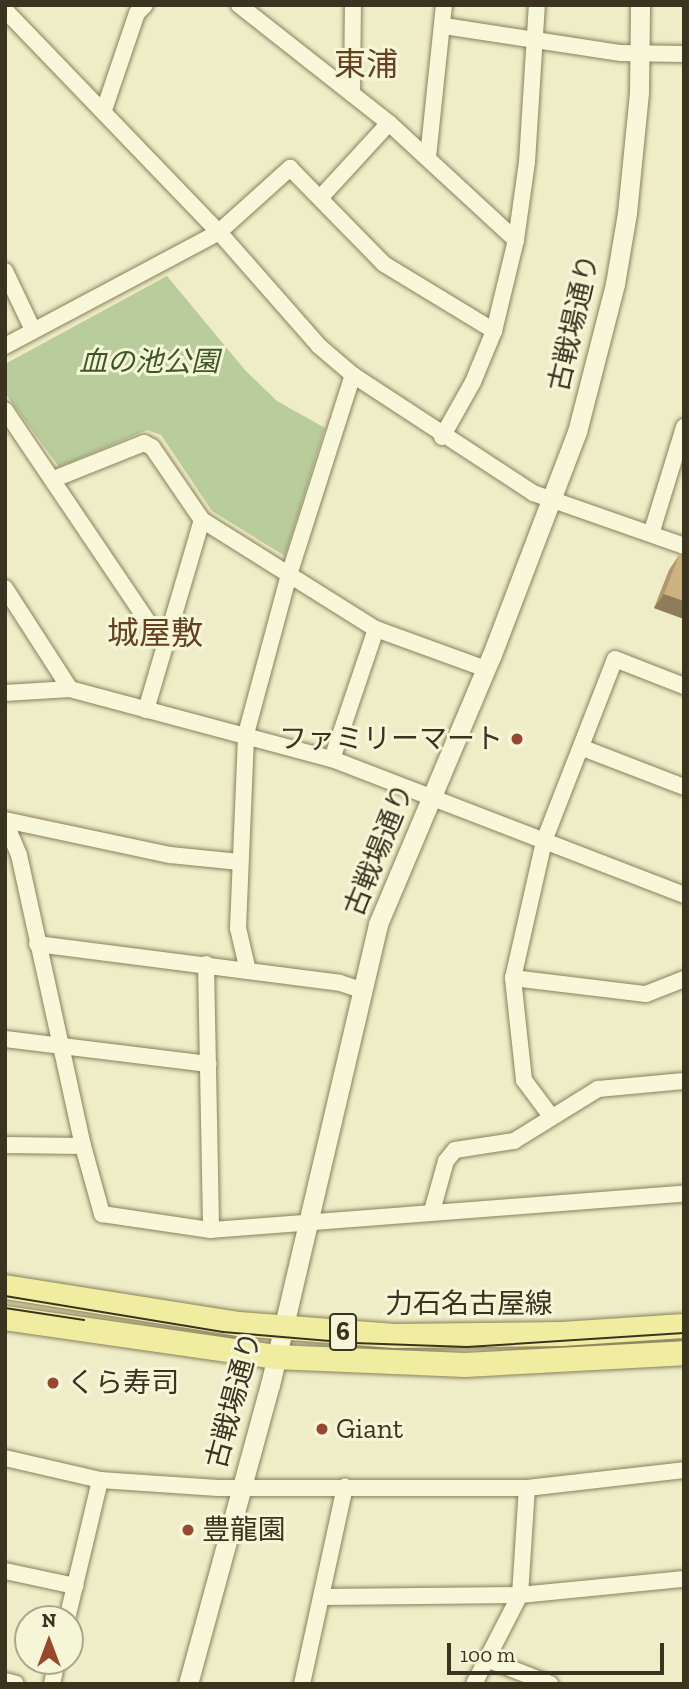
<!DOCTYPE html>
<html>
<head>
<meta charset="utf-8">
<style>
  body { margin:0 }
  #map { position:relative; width:689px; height:1689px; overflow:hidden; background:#eeedc7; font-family:"Zilla Slab","Noto Sans JP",serif }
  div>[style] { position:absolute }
  .green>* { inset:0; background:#b9cc9b }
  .roads { filter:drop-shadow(0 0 2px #89805c) drop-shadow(0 0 2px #89805c) }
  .minor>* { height:16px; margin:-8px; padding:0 8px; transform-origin:8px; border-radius:8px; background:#f8f7da }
  .tertiary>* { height:19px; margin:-9.5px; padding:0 9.5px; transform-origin:9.5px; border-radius:9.5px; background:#f8f7da }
  .primary>* { height:24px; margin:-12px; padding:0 12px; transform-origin:12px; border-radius:12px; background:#f0eca0 }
  .tram>* { height:2px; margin:-1px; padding:0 1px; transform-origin:1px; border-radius:1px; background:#3a3320 }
  .wall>* { inset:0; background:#af996c }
  .shaded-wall>* { inset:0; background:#8e7d58 }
  .building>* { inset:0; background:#cbb27e }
  .dots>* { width:19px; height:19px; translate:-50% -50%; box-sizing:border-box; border:4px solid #f5f5d7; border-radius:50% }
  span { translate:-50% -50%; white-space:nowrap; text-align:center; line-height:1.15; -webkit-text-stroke:6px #f5f5d7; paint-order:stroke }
  .shield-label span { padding:2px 5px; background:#f5f5d7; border:2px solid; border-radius:5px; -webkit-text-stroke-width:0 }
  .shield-label { font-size:26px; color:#3a3320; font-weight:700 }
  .street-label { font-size:28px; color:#3a3320 }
  .park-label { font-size:28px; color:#3e5627; font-style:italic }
  .poi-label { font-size:28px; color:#3a3320 }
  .right { translate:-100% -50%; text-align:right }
  .left { translate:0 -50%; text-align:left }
  .quarter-label { font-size:32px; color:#664120 }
  .frame { position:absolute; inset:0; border:7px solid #3a3320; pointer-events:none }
  .north { position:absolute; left:14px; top:1605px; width:70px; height:70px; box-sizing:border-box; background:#f5f5d7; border:2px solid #aaa78e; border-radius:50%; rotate:0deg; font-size:19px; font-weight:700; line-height:28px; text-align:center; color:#3a3320 }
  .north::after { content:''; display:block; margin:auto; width:24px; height:32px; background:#98492d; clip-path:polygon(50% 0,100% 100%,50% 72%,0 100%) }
  .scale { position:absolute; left:447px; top:1643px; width:217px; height:32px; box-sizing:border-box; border:4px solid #3a3320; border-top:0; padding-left:9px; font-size:21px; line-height:24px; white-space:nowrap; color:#3a3320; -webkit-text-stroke:5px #f5f5d7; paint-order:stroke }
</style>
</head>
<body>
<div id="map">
  <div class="green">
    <div style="clip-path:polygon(167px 276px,245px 370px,277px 401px,325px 428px,285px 556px,212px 511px,161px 435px,147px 430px,59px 467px,5px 393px,5px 364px)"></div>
  </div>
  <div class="roads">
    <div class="minor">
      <div style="left:239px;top:5px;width:191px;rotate:38.2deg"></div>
      <div style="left:389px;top:123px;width:173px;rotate:42.7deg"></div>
      <div style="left:5px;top:10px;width:308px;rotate:46.1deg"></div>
      <div style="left:219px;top:232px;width:152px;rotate:48.7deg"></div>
      <div style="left:319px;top:346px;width:45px;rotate:40.5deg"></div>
      <div style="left:353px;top:375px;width:215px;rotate:33.2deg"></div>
      <div style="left:533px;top:493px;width:160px;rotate:19.3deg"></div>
      <div style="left:444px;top:26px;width:179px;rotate:8.7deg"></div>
      <div style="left:621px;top:53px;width:63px;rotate:0.9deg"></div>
      <div style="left:352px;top:94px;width:89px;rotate:-89.4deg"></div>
      <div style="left:104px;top:110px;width:102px;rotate:-71.2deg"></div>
      <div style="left:137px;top:13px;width:11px;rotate:-45deg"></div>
      <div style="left:428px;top:157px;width:153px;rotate:-84deg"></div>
      <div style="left:321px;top:197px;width:100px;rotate:-47.4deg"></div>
      <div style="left:5px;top:271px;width:65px;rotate:64.6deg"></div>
      <div style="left:5px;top:346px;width:242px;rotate:-28deg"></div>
      <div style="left:219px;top:232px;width:96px;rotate:-42deg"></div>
      <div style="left:290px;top:168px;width:134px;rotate:45.6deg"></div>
      <div style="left:384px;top:264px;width:129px;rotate:31.3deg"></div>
      <div style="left:5px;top:410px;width:285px;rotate:56deg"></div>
      <div style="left:442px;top:437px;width:63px;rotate:-60.6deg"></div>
      <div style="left:473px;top:382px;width:55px;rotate:-67.6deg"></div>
      <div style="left:494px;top:331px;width:94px;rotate:-76.4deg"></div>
      <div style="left:516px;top:240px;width:79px;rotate:-82deg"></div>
      <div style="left:527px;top:162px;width:157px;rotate:-86.4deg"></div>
      <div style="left:54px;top:479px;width:97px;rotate:-21.8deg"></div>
      <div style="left:144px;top:443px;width:9px;rotate:27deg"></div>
      <div style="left:152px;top:447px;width:88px;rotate:55.6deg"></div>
      <div style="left:202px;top:520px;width:205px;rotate:32.1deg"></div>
      <div style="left:376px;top:629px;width:117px;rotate:20deg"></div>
      <div style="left:652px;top:531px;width:109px;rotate:-72.9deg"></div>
      <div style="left:5px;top:588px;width:120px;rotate:57.2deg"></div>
      <div style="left:5px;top:693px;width:65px;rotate:-3.5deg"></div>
      <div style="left:70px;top:689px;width:271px;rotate:15deg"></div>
      <div style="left:332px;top:759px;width:377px;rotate:21.1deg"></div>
      <div style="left:146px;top:710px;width:198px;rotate:-73.6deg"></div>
      <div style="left:583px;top:748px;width:108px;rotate:21.1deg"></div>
      <div style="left:332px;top:759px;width:137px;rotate:-71.3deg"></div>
      <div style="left:5px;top:820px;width:169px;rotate:12deg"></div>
      <div style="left:170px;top:855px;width:70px;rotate:5.7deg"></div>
      <div style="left:5px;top:822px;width:36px;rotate:67deg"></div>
      <div style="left:19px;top:855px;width:298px;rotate:77.6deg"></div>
      <div style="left:37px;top:944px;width:305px;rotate:7.3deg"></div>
      <div style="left:340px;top:983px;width:22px;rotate:18deg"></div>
      <div style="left:206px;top:964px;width:266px;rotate:88.9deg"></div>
      <div style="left:248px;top:971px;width:44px;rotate:-103.1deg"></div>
      <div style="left:238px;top:928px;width:194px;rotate:-87.6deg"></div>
      <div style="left:246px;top:734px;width:165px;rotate:-74.9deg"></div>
      <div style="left:289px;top:575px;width:210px;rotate:-72.3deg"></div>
      <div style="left:513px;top:978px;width:134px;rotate:6.9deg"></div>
      <div style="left:646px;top:994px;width:41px;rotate:-21.5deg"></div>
      <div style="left:5px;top:1039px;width:205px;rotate:7deg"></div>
      <div style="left:550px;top:1115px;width:44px;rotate:-126.6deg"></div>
      <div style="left:524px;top:1080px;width:103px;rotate:-96.2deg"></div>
      <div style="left:513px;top:978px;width:140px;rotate:-77.2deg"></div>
      <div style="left:544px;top:841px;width:195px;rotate:-68.7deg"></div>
      <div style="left:615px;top:659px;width:74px;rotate:21.4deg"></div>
      <div style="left:5px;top:1145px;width:78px;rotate:0.7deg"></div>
      <div style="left:83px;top:1146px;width:71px;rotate:74.4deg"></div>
      <div style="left:102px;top:1214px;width:110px;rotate:8.4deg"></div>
      <div style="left:211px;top:1230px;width:474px;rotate:-4.4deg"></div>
      <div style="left:432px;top:1211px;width:52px;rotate:-74.4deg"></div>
      <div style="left:446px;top:1161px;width:14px;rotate:-51deg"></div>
      <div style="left:455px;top:1150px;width:60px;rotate:-8.7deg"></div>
      <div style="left:514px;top:1141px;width:99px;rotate:-31.8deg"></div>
      <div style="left:598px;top:1089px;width:86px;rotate:-5.3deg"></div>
      <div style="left:5px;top:1458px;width:98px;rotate:13deg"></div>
      <div style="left:100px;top:1480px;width:118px;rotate:3.9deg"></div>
      <div style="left:218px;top:1488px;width:309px"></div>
      <div style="left:527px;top:1488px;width:158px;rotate:-6.5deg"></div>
      <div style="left:5px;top:1571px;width:72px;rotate:12.1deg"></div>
      <div style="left:322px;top:1597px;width:198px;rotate:-0.6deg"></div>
      <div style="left:520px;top:1595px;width:165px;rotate:-5.6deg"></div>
      <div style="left:67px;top:1619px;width:143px;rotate:-76.6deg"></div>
      <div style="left:487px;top:1659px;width:68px;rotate:21.6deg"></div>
      <div style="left:5px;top:1681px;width:11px;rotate:15deg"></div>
      <div style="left:52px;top:1684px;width:24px;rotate:-78deg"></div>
      <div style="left:302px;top:1684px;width:202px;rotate:-77.7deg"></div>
      <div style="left:474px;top:1684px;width:100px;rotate:-62.7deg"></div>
      <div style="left:520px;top:1595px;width:107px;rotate:-86.3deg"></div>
    </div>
    <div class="tertiary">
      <div style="left:188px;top:1684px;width:310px;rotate:-74.7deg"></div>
      <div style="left:270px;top:1385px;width:473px;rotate:-76.8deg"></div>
      <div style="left:378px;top:924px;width:290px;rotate:-67.1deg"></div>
      <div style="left:491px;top:657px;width:241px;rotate:-69.1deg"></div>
      <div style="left:577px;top:432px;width:153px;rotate:-75.6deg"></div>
      <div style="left:615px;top:284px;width:72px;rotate:-80.4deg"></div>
      <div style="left:627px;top:213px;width:122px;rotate:-84.3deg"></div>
      <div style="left:639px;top:92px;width:87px;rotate:-89.3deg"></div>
    </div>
    <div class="primary">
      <div style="left:5px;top:1287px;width:237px;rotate:9deg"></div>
      <div style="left:239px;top:1324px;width:156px;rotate:4.4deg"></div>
      <div style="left:395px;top:1336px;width:167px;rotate:-0.7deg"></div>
      <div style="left:562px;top:1334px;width:122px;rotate:-3.8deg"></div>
      <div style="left:5px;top:1318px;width:273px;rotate:8.2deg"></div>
      <div style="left:275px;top:1357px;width:190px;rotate:2.4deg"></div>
      <div style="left:465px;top:1365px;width:219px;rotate:-3.1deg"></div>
    </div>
  </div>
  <div class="tram">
    <div style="left:5px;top:1296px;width:221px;rotate:9.4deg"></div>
    <div style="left:223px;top:1332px;width:131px;rotate:4.8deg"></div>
    <div style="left:354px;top:1343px;width:113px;rotate:2deg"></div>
    <div style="left:467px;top:1347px;width:217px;rotate:-3.7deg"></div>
    <div style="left:5px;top:1308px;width:80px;rotate:8.6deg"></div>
  </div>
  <div class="wall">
    <div style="clip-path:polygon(679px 555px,684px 557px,684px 619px,654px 608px,669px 570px)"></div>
  </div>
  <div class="shaded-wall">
    <div style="clip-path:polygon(664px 594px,684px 601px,684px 619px,654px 608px)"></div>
  </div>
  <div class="building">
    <div style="clip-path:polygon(679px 555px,684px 557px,684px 601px,664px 594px)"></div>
  </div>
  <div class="dots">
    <div style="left:517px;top:739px;background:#98492d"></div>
    <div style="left:53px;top:1383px;background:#98492d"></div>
    <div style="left:322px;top:1429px;background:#98492d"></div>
    <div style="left:188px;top:1530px;background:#98492d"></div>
  </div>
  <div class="shield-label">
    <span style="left:343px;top:1332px">6</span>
  </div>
  <div class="street-label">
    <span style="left:574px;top:323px;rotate:-77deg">古戦場通り</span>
    <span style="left:379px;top:850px;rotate:-68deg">古戦場通り</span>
    <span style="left:469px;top:1304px">力石名古屋線</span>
    <span style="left:234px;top:1400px;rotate:-75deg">古戦場通り</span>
  </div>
  <div class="park-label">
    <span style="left:149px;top:362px">血の池公園</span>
  </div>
  <div class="poi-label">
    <span class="right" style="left:503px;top:739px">ファミリーマート</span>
    <span class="left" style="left:67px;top:1383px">くら寿司</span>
    <span class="left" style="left:336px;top:1429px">Giant</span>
    <span class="left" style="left:202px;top:1530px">豊龍園</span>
  </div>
  <div class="quarter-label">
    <span style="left:366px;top:64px">東浦</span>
    <span style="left:155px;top:633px">城屋敷</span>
  </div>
  <div class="frame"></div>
  <div class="north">N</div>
  <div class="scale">100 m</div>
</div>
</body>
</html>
